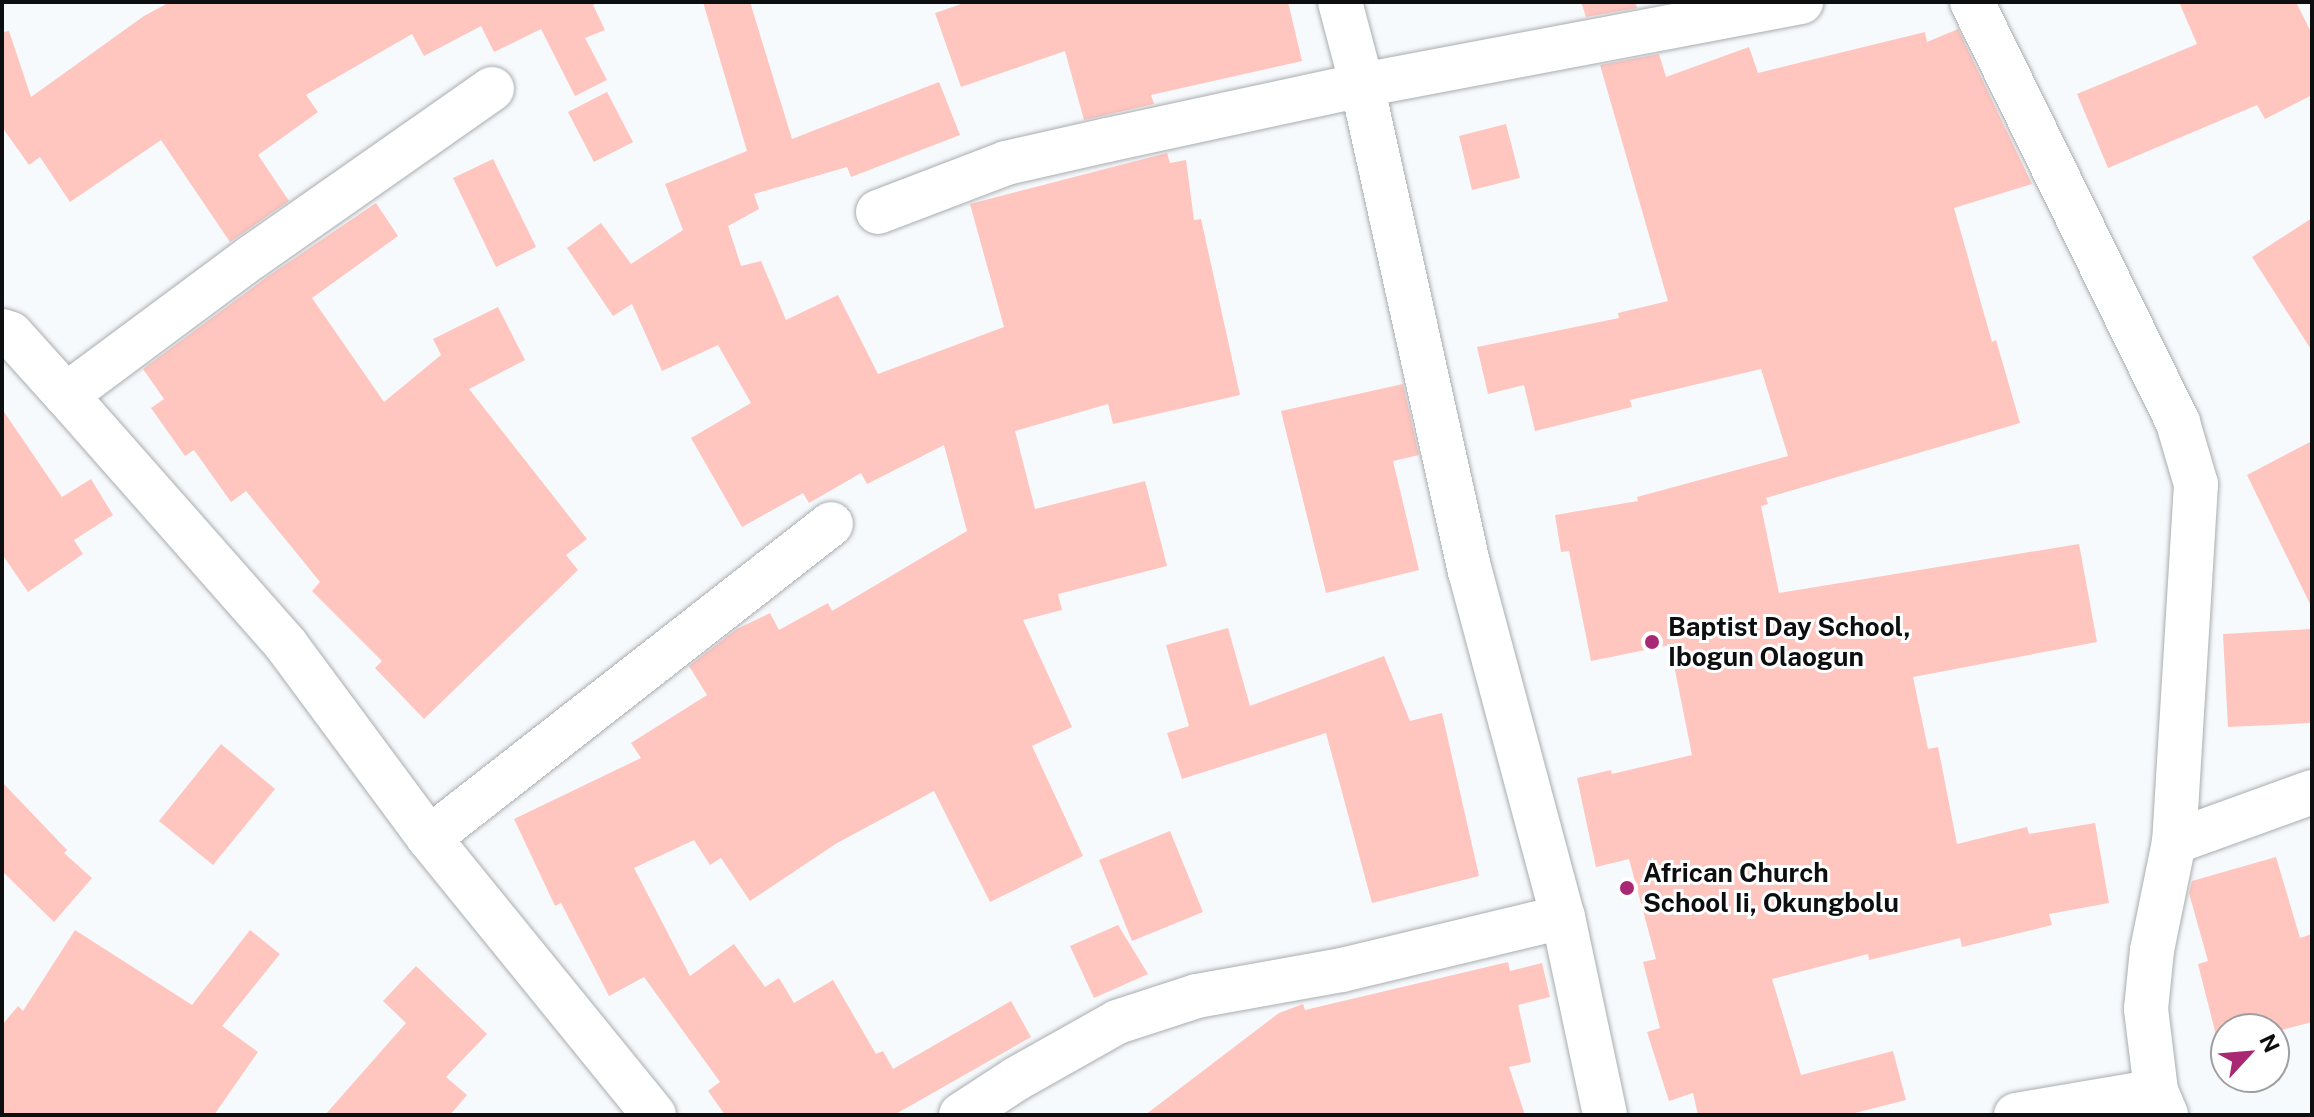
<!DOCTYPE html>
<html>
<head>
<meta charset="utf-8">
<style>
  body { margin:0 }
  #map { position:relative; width:2314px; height:1117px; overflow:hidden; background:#f7fafd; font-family:"Public Sans",sans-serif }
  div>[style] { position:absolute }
  .building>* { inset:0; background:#ffc5bf }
  .roads { filter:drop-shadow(0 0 2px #aaadaf) drop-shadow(0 0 2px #aaadaf) }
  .street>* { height:44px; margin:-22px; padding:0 22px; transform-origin:22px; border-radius:22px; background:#fff }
  .dots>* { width:22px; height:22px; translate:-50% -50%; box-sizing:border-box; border:4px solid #fff; border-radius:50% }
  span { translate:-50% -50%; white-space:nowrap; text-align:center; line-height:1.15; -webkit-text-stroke:6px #fff; paint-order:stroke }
  .poi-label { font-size:26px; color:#0d0e0f; font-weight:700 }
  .left { translate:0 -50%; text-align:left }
  .frame { position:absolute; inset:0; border:4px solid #0d0e0f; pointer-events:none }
  .north { position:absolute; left:2210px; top:1013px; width:80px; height:80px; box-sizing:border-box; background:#fff; border:2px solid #9e9f9f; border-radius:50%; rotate:64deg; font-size:22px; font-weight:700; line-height:32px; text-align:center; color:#0d0e0f }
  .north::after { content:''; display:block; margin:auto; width:28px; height:36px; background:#a92874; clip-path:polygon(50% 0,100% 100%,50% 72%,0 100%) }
</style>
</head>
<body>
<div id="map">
  <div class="building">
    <div style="clip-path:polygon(170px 2px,599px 2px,593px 5px,605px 30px,585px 38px,607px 80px,575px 96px,541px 29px,494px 52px,481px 26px,424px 56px,412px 34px,306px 95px,318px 112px,258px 155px,289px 201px,230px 242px,161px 140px,70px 202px,40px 157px,29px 165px,2px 127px,2px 32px,9px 31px,31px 97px,144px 16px)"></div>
    <div style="clip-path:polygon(703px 2px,750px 2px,792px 139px,939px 82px,960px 135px,851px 177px,847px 167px,754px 194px,759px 209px,728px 226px,741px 266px,761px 261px,786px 320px,838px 295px,878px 374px,1004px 327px,970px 204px,1167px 153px,1170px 163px,1186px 160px,1194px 220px,1201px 219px,1240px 395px,1113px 424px,1108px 404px,1015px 431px,1035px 509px,1145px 481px,1167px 566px,1058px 594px,1062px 610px,1023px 620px,1072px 727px,1032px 746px,1083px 856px,990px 902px,934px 791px,837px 843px,750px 901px,721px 858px,710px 865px,694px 840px,634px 868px,690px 976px,734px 944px,765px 987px,779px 978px,794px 1003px,833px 980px,876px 1054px,883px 1051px,893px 1069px,1011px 1001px,1031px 1037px,894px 1115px,725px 1115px,708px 1091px,720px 1082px,644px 977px,609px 996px,561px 903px,555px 906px,514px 819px,641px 758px,631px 743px,707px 695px,689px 666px,737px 629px,770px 613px,779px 630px,828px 603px,832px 611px,967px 531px,944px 445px,867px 484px,861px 473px,809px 503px,803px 493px,742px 527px,691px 438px,751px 403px,718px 345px,662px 371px,632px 304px,613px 316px,567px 248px,601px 223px,631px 264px,683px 230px,665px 184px,747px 151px)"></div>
    <div style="clip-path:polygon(967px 2px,1288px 2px,1302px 61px,1151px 95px,1154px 104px,1084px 120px,1065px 51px,961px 87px,935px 13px)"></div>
    <div style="clip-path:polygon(1581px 2px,1635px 2px,1637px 8px,1586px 17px)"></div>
    <div style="clip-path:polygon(2179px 2px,2296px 2px,2312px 34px,2312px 95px,2265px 119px,2257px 105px,2108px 168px,2077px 94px,2197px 44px)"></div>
    <div style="clip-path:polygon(1958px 29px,2032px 184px,1954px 208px,1992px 342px,1996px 340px,2020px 423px,1766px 498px,1768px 504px,1761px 506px,1779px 593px,2079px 544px,2097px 642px,1913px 677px,1928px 749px,1938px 747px,1957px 844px,2027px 827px,2029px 834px,2095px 823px,2109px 903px,2049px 914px,2052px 925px,1962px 947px,1960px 938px,1869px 960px,1868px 954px,1772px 979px,1801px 1075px,1893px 1051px,1906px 1100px,1847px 1115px,1698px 1115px,1693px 1093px,1669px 1101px,1647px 1032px,1660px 1028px,1643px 962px,1656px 959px,1629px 859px,1596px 867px,1577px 778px,1611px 770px,1612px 774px,1692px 755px,1670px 645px,1591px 661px,1569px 551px,1561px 552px,1555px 515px,1638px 501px,1637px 497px,1788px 456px,1761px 369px,1630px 400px,1632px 407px,1535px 431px,1524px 385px,1488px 394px,1477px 347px,1619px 318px,1618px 313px,1668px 301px,1600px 65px,1659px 54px,1666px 77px,1749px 47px,1758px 73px,1925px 32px,1927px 42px)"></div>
    <div style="clip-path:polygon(607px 92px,633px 142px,594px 162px,568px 112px)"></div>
    <div style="clip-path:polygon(1506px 124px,1520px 178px,1472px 190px,1459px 136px)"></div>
    <div style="clip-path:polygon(493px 159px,536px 247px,496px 267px,453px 178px)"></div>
    <div style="clip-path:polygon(376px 203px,398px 236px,312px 298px,384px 402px,441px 355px,433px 339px,498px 307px,525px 360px,469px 389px,587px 539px,566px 555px,578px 570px,424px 719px,375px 668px,382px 661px,312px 591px,320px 582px,246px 491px,231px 502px,194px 450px,185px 456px,151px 408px,164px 399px,143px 369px,267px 277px)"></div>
    <div style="clip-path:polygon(2312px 218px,2312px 351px,2252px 257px)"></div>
    <div style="clip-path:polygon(1403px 384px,1419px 455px,1393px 461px,1419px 570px,1326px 593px,1281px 411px)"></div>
    <div style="clip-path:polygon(2px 409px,62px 497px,91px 479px,113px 515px,74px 540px,83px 554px,28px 592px,2px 554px)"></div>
    <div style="clip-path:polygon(2312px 441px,2312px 608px,2247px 475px)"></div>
    <div style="clip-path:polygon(1228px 628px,1250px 706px,1384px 656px,1410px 721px,1442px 713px,1479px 876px,1372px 903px,1326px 733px,1182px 779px,1167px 733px,1189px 726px,1166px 645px)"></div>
    <div style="clip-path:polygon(2312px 629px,2312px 723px,2228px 727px,2223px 634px)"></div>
    <div style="clip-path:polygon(221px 744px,275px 789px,213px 865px,159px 821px)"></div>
    <div style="clip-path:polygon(2px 782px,67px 850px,64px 853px,92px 878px,54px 922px,2px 871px)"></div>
    <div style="clip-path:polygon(1170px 831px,1203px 912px,1132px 941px,1099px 860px)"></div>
    <div style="clip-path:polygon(2276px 857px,2300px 938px,2312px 934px,2312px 1022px,2274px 1032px,2274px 1029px,2226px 1029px,2226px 1045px,2219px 1047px,2198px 964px,2208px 961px,2189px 893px,2192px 881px)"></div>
    <div style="clip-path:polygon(1118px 925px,1148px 974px,1094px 998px,1070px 946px)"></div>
    <div style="clip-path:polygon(75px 930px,192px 1005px,250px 930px,280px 954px,222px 1026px,258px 1052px,214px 1115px,2px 1115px,2px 1025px,18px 1006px,23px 1011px)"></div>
    <div style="clip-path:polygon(1508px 962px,1510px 971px,1542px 963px,1550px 997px,1518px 1005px,1531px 1062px,1509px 1067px,1525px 1115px,1145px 1115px,1279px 1013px,1303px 1004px,1305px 1010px)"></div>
    <div style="clip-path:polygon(416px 966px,487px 1034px,446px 1077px,467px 1095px,450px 1115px,325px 1115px,406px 1023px,383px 1001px)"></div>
  </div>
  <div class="roads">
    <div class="street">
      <div style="left:1340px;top:2px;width:86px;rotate:75.2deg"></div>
      <div style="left:1362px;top:85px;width:498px;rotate:77.5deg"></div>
      <div style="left:1470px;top:571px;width:358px;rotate:75deg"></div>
      <div style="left:1563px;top:917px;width:202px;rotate:78deg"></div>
      <div style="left:1972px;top:2px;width:469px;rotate:63.9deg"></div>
      <div style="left:2178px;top:423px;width:64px;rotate:73.6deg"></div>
      <div style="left:2196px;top:484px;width:359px;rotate:93.5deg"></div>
      <div style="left:2174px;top:842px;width:110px;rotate:101.5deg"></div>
      <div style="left:2152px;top:950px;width:59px;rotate:95.8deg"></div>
      <div style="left:2146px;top:1009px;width:83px;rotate:83deg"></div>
      <div style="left:2156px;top:1091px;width:26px;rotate:67deg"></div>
      <div style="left:878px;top:212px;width:137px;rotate:-20.9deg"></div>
      <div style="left:1006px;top:163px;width:104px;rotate:-12.8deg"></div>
      <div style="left:1107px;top:140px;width:261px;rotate:-12.2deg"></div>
      <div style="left:1362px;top:85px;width:447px;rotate:-10.7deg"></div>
      <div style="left:2px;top:331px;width:9px;rotate:18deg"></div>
      <div style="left:11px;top:334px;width:82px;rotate:48deg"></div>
      <div style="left:66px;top:395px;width:334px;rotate:48.6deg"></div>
      <div style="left:287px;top:646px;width:239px;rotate:53.5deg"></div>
      <div style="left:429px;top:838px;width:357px;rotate:50.9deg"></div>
      <div style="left:66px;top:395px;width:232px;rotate:-36.6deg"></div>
      <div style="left:252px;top:257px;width:293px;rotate:-35deg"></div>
      <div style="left:429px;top:838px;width:510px;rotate:-37.99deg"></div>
      <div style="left:2174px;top:842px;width:147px;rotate:-19.9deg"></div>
      <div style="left:961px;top:1115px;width:66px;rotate:-33.2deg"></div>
      <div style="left:1016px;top:1079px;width:116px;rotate:-29.4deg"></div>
      <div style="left:1117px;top:1022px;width:84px;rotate:-18deg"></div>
      <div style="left:1197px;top:996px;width:147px;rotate:-10.2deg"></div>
      <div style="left:1342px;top:970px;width:227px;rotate:-13.5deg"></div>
      <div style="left:2016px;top:1115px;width:142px;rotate:-9.7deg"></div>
    </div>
  </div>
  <div class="dots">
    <div style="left:1652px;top:642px;background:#a92874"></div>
    <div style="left:1627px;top:888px;background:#a92874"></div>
  </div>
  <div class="poi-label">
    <span class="left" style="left:1668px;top:642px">Baptist Day School,<br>Ibogun Olaogun</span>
    <span class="left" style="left:1643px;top:888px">African Church<br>School Ii, Okungbolu</span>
  </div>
  <div class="frame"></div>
  <div class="north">N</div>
</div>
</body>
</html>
